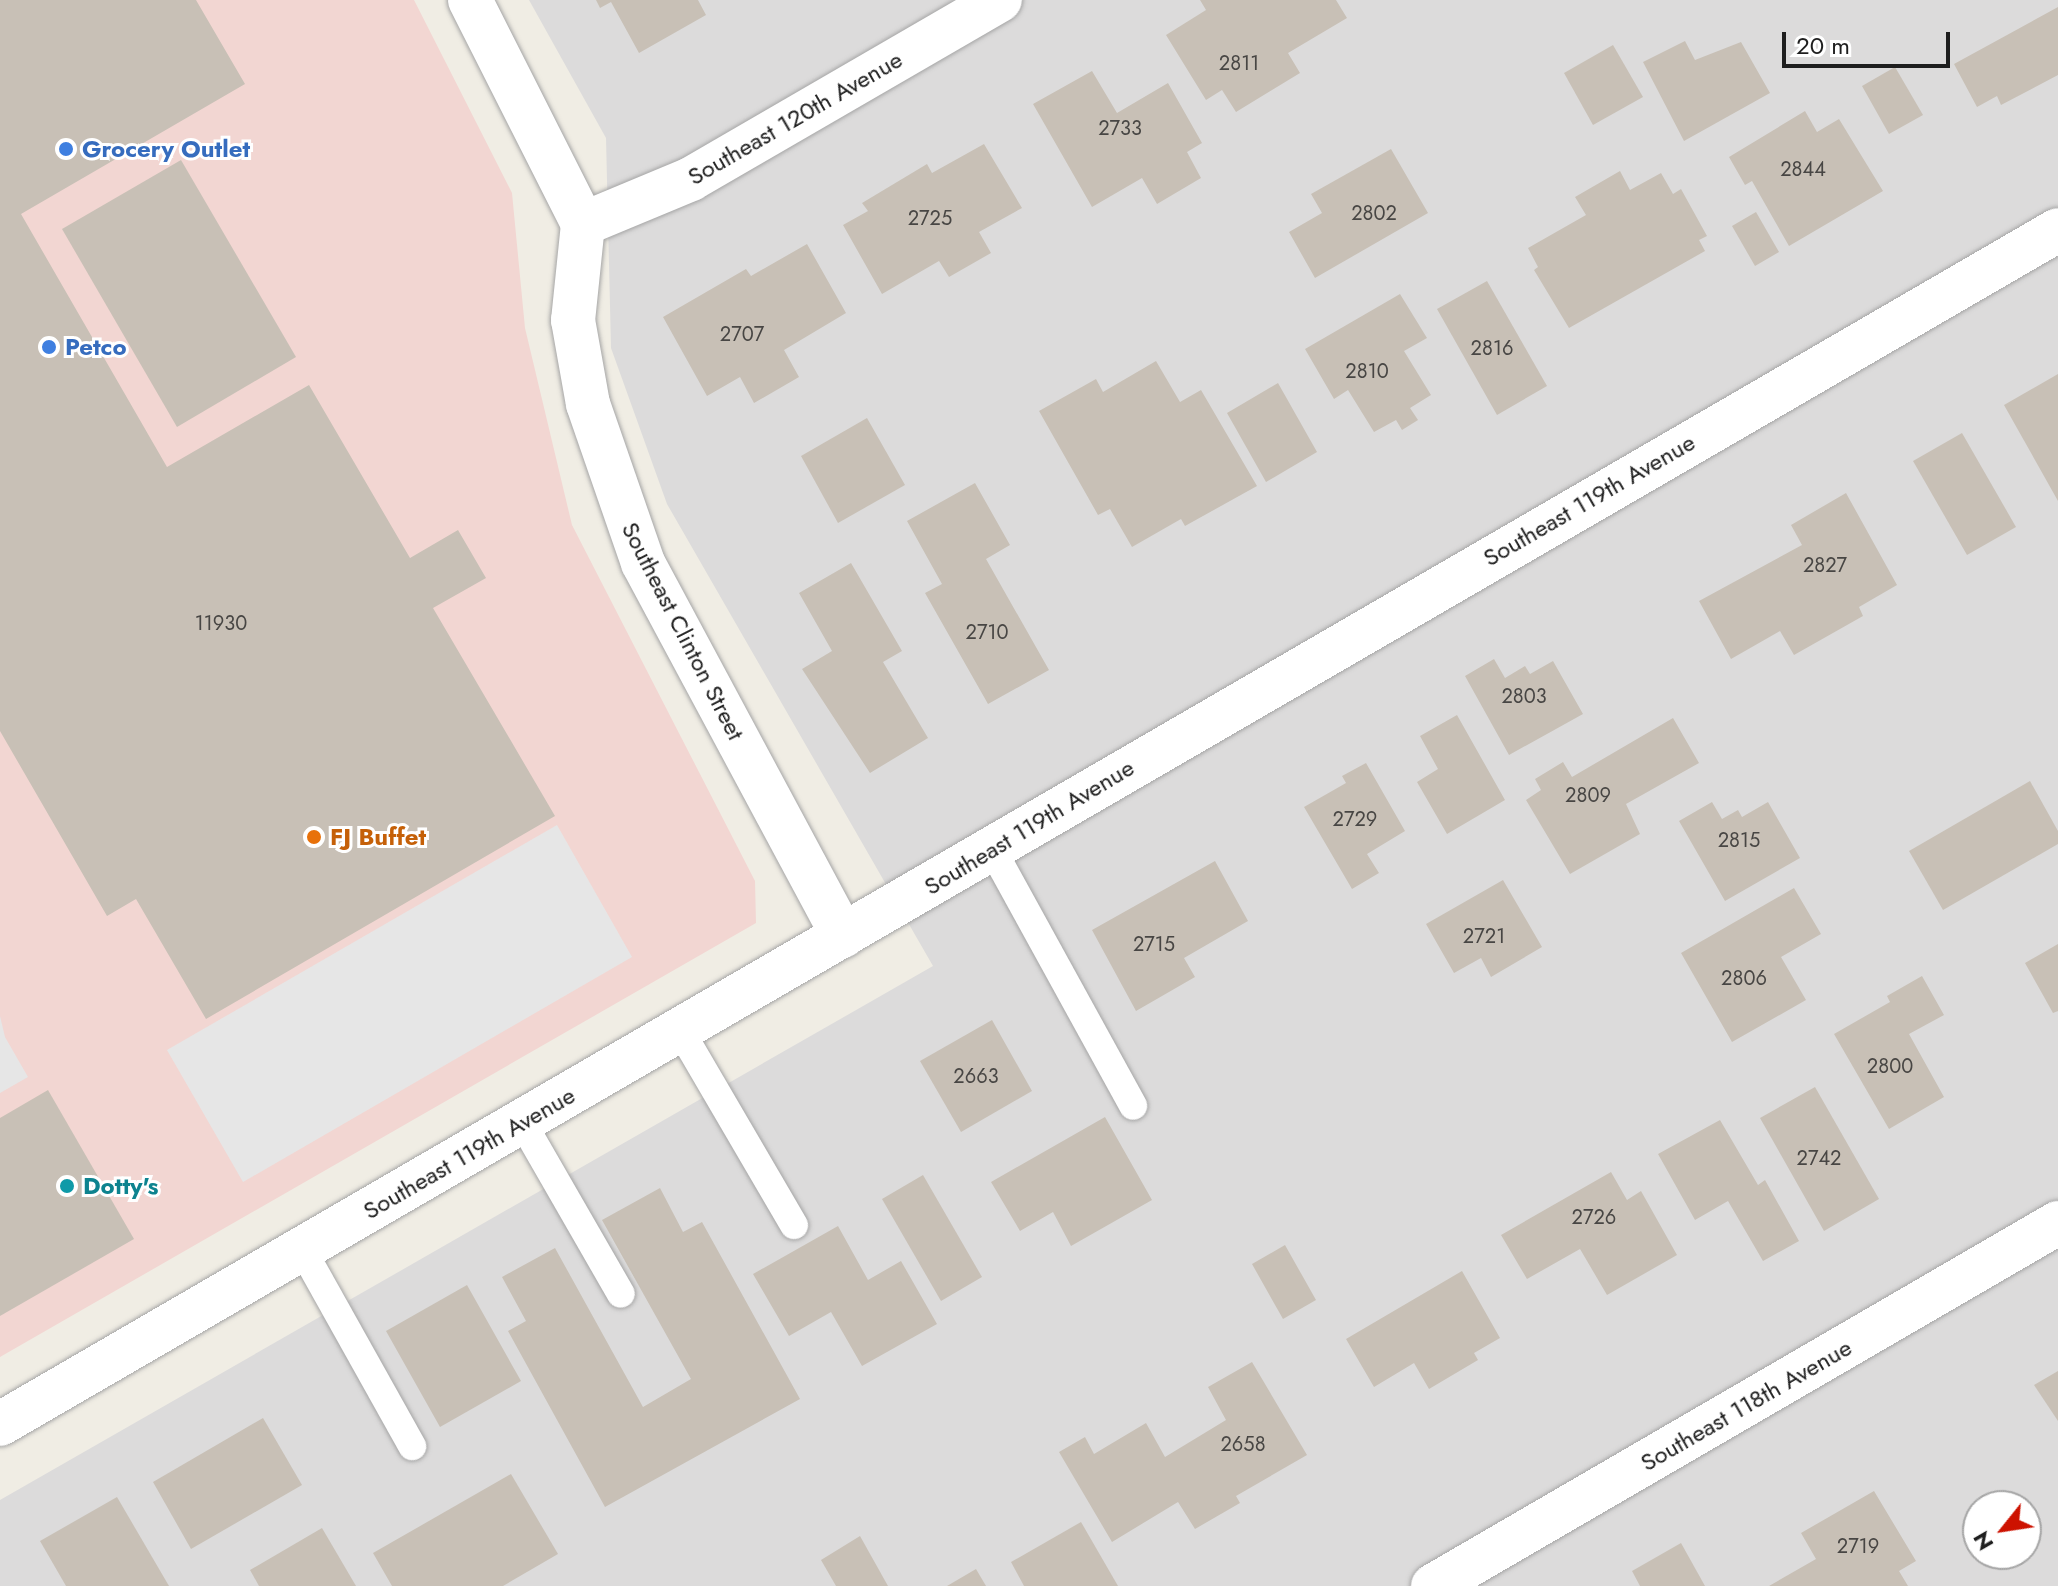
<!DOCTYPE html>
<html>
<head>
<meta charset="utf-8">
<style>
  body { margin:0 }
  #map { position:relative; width:2058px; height:1586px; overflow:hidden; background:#f0ede4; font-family:Jost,sans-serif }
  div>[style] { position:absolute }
  .residential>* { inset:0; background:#dcdbdb }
  .commercial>* { inset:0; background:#f2d6d2 }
  .parking>* { inset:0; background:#e6e6e6 }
  .building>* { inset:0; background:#c8c0b6 }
  .roads { filter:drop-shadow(0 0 2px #a5a5a5) drop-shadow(0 0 2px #a5a5a5) }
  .service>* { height:28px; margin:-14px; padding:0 14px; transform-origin:14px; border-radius:14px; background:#fff }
  .minor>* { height:44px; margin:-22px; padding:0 22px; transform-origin:22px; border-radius:22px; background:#fff }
  .dots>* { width:22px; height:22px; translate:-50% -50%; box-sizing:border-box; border:4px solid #fff; border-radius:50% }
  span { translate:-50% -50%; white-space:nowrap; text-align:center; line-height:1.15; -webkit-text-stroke:6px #fff; paint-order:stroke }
  .number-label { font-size:20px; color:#484644 }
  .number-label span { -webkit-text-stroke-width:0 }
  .street-label { font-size:24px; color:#1e1e1e }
  .shop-label { font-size:24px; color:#366cbe; font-weight:700 }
  .left { translate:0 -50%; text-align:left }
  .food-label { font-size:24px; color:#c56008; font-weight:700 }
  .culture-label { font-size:24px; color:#0d838f; font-weight:700 }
  .north { position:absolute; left:1962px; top:1490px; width:80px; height:80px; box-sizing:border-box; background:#fff; border:2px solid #a5a5a5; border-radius:50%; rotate:240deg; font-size:22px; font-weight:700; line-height:32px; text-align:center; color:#1e1e1e }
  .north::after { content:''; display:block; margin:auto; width:28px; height:36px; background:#cd1200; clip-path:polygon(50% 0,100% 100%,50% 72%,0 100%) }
  .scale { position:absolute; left:1782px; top:32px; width:168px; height:36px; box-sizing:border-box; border:4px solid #1e1e1e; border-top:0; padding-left:10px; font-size:24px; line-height:28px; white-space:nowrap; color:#1e1e1e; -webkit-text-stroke:6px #fff; paint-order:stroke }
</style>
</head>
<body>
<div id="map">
  <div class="residential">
    <div style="clip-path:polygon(evenodd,529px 0,2058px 0,2058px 1586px,0 1586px,0 1500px,933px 966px,667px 504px,611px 348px,606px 138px,529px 0,1978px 1506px,2026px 1506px,2026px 1554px,1978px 1554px,1978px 1506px)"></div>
  </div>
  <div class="commercial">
    <div style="clip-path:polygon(0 0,414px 0,512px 193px,525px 328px,572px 525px,755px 881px,756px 923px,0 1357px)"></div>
  </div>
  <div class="parking">
    <div style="clip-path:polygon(557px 825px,632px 957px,243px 1182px,167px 1050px)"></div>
    <div style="clip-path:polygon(0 1016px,5px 1037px,28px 1077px,0 1093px)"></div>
  </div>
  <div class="building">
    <div style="clip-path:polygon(0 0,196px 0,245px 84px,21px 214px,167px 467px,309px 385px,410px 558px,458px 530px,486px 578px,433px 608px,555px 816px,206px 1019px,136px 899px,107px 916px,0 731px)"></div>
    <div style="clip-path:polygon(596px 0,698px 0,706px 15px,639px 53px,611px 2px,600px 8px)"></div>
    <div style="clip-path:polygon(1200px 0,1336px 0,1347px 18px,1288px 53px,1300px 73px,1236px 112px,1222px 90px,1206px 100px,1166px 35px,1206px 10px)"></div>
    <div style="clip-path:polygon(2058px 7px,2058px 75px,2001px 105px,1997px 96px,1977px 107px,1954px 64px)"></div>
    <div style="clip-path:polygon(1685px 41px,1695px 60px,1741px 42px,1770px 93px,1684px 141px,1643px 62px)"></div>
    <div style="clip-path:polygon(1613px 45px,1643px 97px,1593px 125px,1564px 73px)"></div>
    <div style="clip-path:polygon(1895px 67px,1923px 115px,1889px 134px,1862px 86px)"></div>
    <div style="clip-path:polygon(1092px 71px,1117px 113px,1168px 83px,1202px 143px,1187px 152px,1201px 178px,1157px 204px,1142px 178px,1092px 207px,1033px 104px)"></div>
    <div style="clip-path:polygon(1805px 111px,1817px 132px,1839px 119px,1883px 191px,1789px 246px,1752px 181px,1745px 185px,1729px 157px)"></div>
    <div style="clip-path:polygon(984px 144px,1022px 208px,979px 232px,991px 253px,949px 277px,939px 261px,882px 294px,843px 225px,868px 211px,862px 203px,927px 164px,932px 173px)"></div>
    <div style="clip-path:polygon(1391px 149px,1428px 213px,1315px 278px,1289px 232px,1322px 213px,1311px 194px)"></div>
    <div style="clip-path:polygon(181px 160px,296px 357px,177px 427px,62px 229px)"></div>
    <div style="clip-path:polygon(1620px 171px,1630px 190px,1661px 173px,1673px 194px,1681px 189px,1707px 236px,1699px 240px,1705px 251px,1569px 328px,1534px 270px,1538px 267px,1528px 248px,1586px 215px,1575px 197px)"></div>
    <div style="clip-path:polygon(1756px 212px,1779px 252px,1755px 266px,1732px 226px)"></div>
    <div style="clip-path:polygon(807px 244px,846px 313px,784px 350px,799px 377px,754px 403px,740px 377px,707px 396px,663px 317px,746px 269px,751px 276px)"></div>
    <div style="clip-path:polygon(1487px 281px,1547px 386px,1497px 415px,1437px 309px)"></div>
    <div style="clip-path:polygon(1400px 294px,1427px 338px,1404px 351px,1431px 395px,1410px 408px,1418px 420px,1402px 430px,1396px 420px,1374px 432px,1348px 390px,1334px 399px,1305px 349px)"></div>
    <div style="clip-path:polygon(1156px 361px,1180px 402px,1201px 390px,1257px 486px,1185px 526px,1181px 519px,1132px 547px,1110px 509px,1098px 515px,1039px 411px,1096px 379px,1103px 392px)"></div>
    <div style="clip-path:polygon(2058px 374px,2058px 501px,2004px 405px)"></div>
    <div style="clip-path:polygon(1278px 383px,1317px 452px,1266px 482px,1227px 413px)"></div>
    <div style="clip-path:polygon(867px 418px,905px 485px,838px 523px,801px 456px)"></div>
    <div style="clip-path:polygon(1962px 433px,2016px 527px,1967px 555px,1913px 461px)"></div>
    <div style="clip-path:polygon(975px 483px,1010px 545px,986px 559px,1049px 670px,988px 704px,925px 593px,942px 584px,907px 521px)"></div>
    <div style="clip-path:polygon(1846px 493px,1897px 585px,1859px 607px,1863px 616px,1794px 655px,1780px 631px,1731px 659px,1699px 601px,1802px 545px,1791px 525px)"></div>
    <div style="clip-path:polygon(851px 563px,902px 651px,883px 662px,928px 738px,870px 773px,802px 669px,832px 651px,799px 593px)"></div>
    <div style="clip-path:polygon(1494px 659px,1505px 678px,1525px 666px,1530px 674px,1553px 661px,1583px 714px,1509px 755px,1465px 676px)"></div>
    <div style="clip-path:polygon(1457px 715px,1505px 800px,1447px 834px,1417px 782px,1438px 769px,1420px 736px)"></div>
    <div style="clip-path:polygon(1673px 718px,1699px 763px,1626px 804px,1640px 834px,1570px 874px,1526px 800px,1541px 790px,1535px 779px,1563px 762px,1572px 777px)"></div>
    <div style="clip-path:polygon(1366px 763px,1405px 831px,1367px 854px,1379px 873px,1352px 889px,1304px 807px,1346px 783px,1342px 776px)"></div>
    <div style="clip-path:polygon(2030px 781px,2058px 831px,2058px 844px,1943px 910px,1909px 851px)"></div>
    <div style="clip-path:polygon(1712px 802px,1722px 819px,1738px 810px,1742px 817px,1768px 802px,1800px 858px,1725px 901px,1679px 821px)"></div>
    <div style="clip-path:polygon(1215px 861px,1248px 921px,1184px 958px,1195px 977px,1136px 1011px,1092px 930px)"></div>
    <div style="clip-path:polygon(1503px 880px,1542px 947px,1491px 977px,1481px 958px,1454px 973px,1426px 924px)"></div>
    <div style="clip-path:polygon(1794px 888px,1821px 934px,1781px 957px,1806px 1000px,1732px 1042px,1681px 953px)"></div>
    <div style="clip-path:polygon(2058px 944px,2058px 1011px,2053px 1013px,2025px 963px)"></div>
    <div style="clip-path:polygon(1922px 976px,1944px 1015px,1909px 1034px,1944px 1097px,1889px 1129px,1834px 1034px,1890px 1002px,1887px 996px)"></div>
    <div style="clip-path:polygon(992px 1020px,1032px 1091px,961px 1132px,920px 1061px)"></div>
    <div style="clip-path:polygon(1815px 1087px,1879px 1199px,1824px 1231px,1760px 1118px)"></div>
    <div style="clip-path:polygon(48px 1090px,134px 1239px,0 1316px,0 1118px)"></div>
    <div style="clip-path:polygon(1105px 1117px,1152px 1200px,1071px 1246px,1053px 1212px,1020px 1231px,991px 1182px)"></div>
    <div style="clip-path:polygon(1720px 1120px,1758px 1185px,1765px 1180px,1799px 1241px,1763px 1261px,1728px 1201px,1695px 1220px,1658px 1154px)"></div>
    <div style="clip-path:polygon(1611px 1172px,1627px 1200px,1641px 1191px,1677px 1255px,1607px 1295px,1580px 1249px,1527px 1279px,1501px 1235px)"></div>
    <div style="clip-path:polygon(923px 1175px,982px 1277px,941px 1301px,882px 1199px)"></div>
    <div style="clip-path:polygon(660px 1188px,683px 1232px,702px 1222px,800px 1399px,605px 1507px,508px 1331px,526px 1321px,502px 1277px,555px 1248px,643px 1407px,691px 1379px,602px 1220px)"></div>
    <div style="clip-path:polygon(838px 1226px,868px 1280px,901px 1261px,937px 1324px,862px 1366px,831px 1312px,789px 1336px,753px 1274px)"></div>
    <div style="clip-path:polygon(1285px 1245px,1316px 1300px,1283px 1319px,1252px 1264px)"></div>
    <div style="clip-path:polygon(1462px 1271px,1500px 1338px,1474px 1353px,1478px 1360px,1429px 1389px,1414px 1363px,1374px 1387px,1346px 1339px)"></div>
    <div style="clip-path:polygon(467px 1285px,521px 1381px,440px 1427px,386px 1331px)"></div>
    <div style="clip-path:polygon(1252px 1362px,1307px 1455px,1236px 1496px,1240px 1503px,1195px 1529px,1178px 1502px,1112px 1542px,1059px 1452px,1085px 1437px,1094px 1454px,1146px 1423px,1165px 1457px,1226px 1420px,1208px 1387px)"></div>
    <div style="clip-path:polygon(2058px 1371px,2058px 1421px,2034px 1385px)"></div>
    <div style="clip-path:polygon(263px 1418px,302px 1485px,191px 1549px,153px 1482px)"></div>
    <div style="clip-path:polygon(511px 1474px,558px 1554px,503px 1586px,392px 1586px,373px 1553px)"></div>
    <div style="clip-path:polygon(1874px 1491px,1916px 1561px,1899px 1571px,1908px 1586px,1769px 1586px,1816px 1559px,1801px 1533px)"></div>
    <div style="clip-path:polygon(117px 1497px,169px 1586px,66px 1586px,40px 1541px)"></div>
    <div style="clip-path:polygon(1081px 1522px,1118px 1586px,1024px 1586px,1011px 1562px)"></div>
    <div style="clip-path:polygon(322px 1528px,356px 1586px,259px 1586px,250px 1570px)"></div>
    <div style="clip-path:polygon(860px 1536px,888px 1586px,836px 1586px,821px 1560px)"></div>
    <div style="clip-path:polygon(1681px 1543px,1705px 1586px,1640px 1586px,1632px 1571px)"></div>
    <div style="clip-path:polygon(976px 1569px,986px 1586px,947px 1586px)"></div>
  </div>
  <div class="roads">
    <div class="service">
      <div style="left:992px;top:849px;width:293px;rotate:61.2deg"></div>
      <div style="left:680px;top:1030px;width:226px;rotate:59.7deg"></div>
      <div style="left:522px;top:1122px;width:198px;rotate:60.1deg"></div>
      <div style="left:302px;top:1249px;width:226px;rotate:60.8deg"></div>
    </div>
    <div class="minor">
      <div style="left:470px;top:0;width:251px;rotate:63.2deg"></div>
      <div style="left:583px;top:224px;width:97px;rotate:95.9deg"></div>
      <div style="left:573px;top:320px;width:85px;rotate:79.9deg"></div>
      <div style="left:588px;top:404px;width:168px;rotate:70.9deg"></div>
      <div style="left:643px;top:563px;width:423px;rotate:61.8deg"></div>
      <div style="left:583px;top:224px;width:117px;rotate:-22.6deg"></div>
      <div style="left:691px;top:179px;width:357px;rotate:-30.1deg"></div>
      <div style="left:0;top:1424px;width:2379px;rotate:-30.12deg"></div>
      <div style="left:1433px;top:1586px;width:723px;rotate:-30.15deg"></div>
    </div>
  </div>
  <div class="dots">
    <div style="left:66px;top:149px;background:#3f7fe0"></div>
    <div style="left:49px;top:347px;background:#3f7fe0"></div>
    <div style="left:314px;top:837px;background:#e8710a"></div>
    <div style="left:67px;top:1186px;background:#0f9aa8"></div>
  </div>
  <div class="number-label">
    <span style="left:1239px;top:63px">2811</span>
    <span style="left:1120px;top:128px">2733</span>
    <span style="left:1803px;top:169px">2844</span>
    <span style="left:1374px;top:213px">2802</span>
    <span style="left:930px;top:218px">2725</span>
    <span style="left:742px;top:334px">2707</span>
    <span style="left:1492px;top:348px">2816</span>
    <span style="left:1367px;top:371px">2810</span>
    <span style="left:1825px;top:565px">2827</span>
    <span style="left:221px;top:623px">11930</span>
    <span style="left:987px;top:632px">2710</span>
    <span style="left:1524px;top:696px">2803</span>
    <span style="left:1588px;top:795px">2809</span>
    <span style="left:1355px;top:819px">2729</span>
    <span style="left:1739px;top:840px">2815</span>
    <span style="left:1484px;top:936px">2721</span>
    <span style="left:1154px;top:944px">2715</span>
    <span style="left:1744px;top:978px">2806</span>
    <span style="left:1890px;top:1066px">2800</span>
    <span style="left:976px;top:1076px">2663</span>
    <span style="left:1819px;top:1158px">2742</span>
    <span style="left:1594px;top:1217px">2726</span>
    <span style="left:1243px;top:1444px">2658</span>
    <span style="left:1858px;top:1546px">2719</span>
  </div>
  <div class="street-label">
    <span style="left:795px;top:118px;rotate:-30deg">Southeast 120th Avenue</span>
    <span style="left:1589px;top:500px;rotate:-30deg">Southeast 119th Avenue</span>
    <span style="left:683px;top:631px;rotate:63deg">Southeast Clinton Street</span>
    <span style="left:1029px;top:827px;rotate:-31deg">Southeast 119th Avenue</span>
    <span style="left:469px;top:1153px;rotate:-30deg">Southeast 119th Avenue</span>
    <span style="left:1746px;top:1405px;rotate:-30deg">Southeast 118th Avenue</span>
  </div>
  <div class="shop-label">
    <span class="left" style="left:82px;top:149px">Grocery Outlet</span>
    <span class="left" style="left:65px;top:347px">Petco</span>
  </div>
  <div class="food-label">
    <span class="left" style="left:330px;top:837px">FJ Buffet</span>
  </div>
  <div class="culture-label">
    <span class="left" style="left:83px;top:1186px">Dotty's</span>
  </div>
  <div class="north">N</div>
  <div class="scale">20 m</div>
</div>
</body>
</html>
